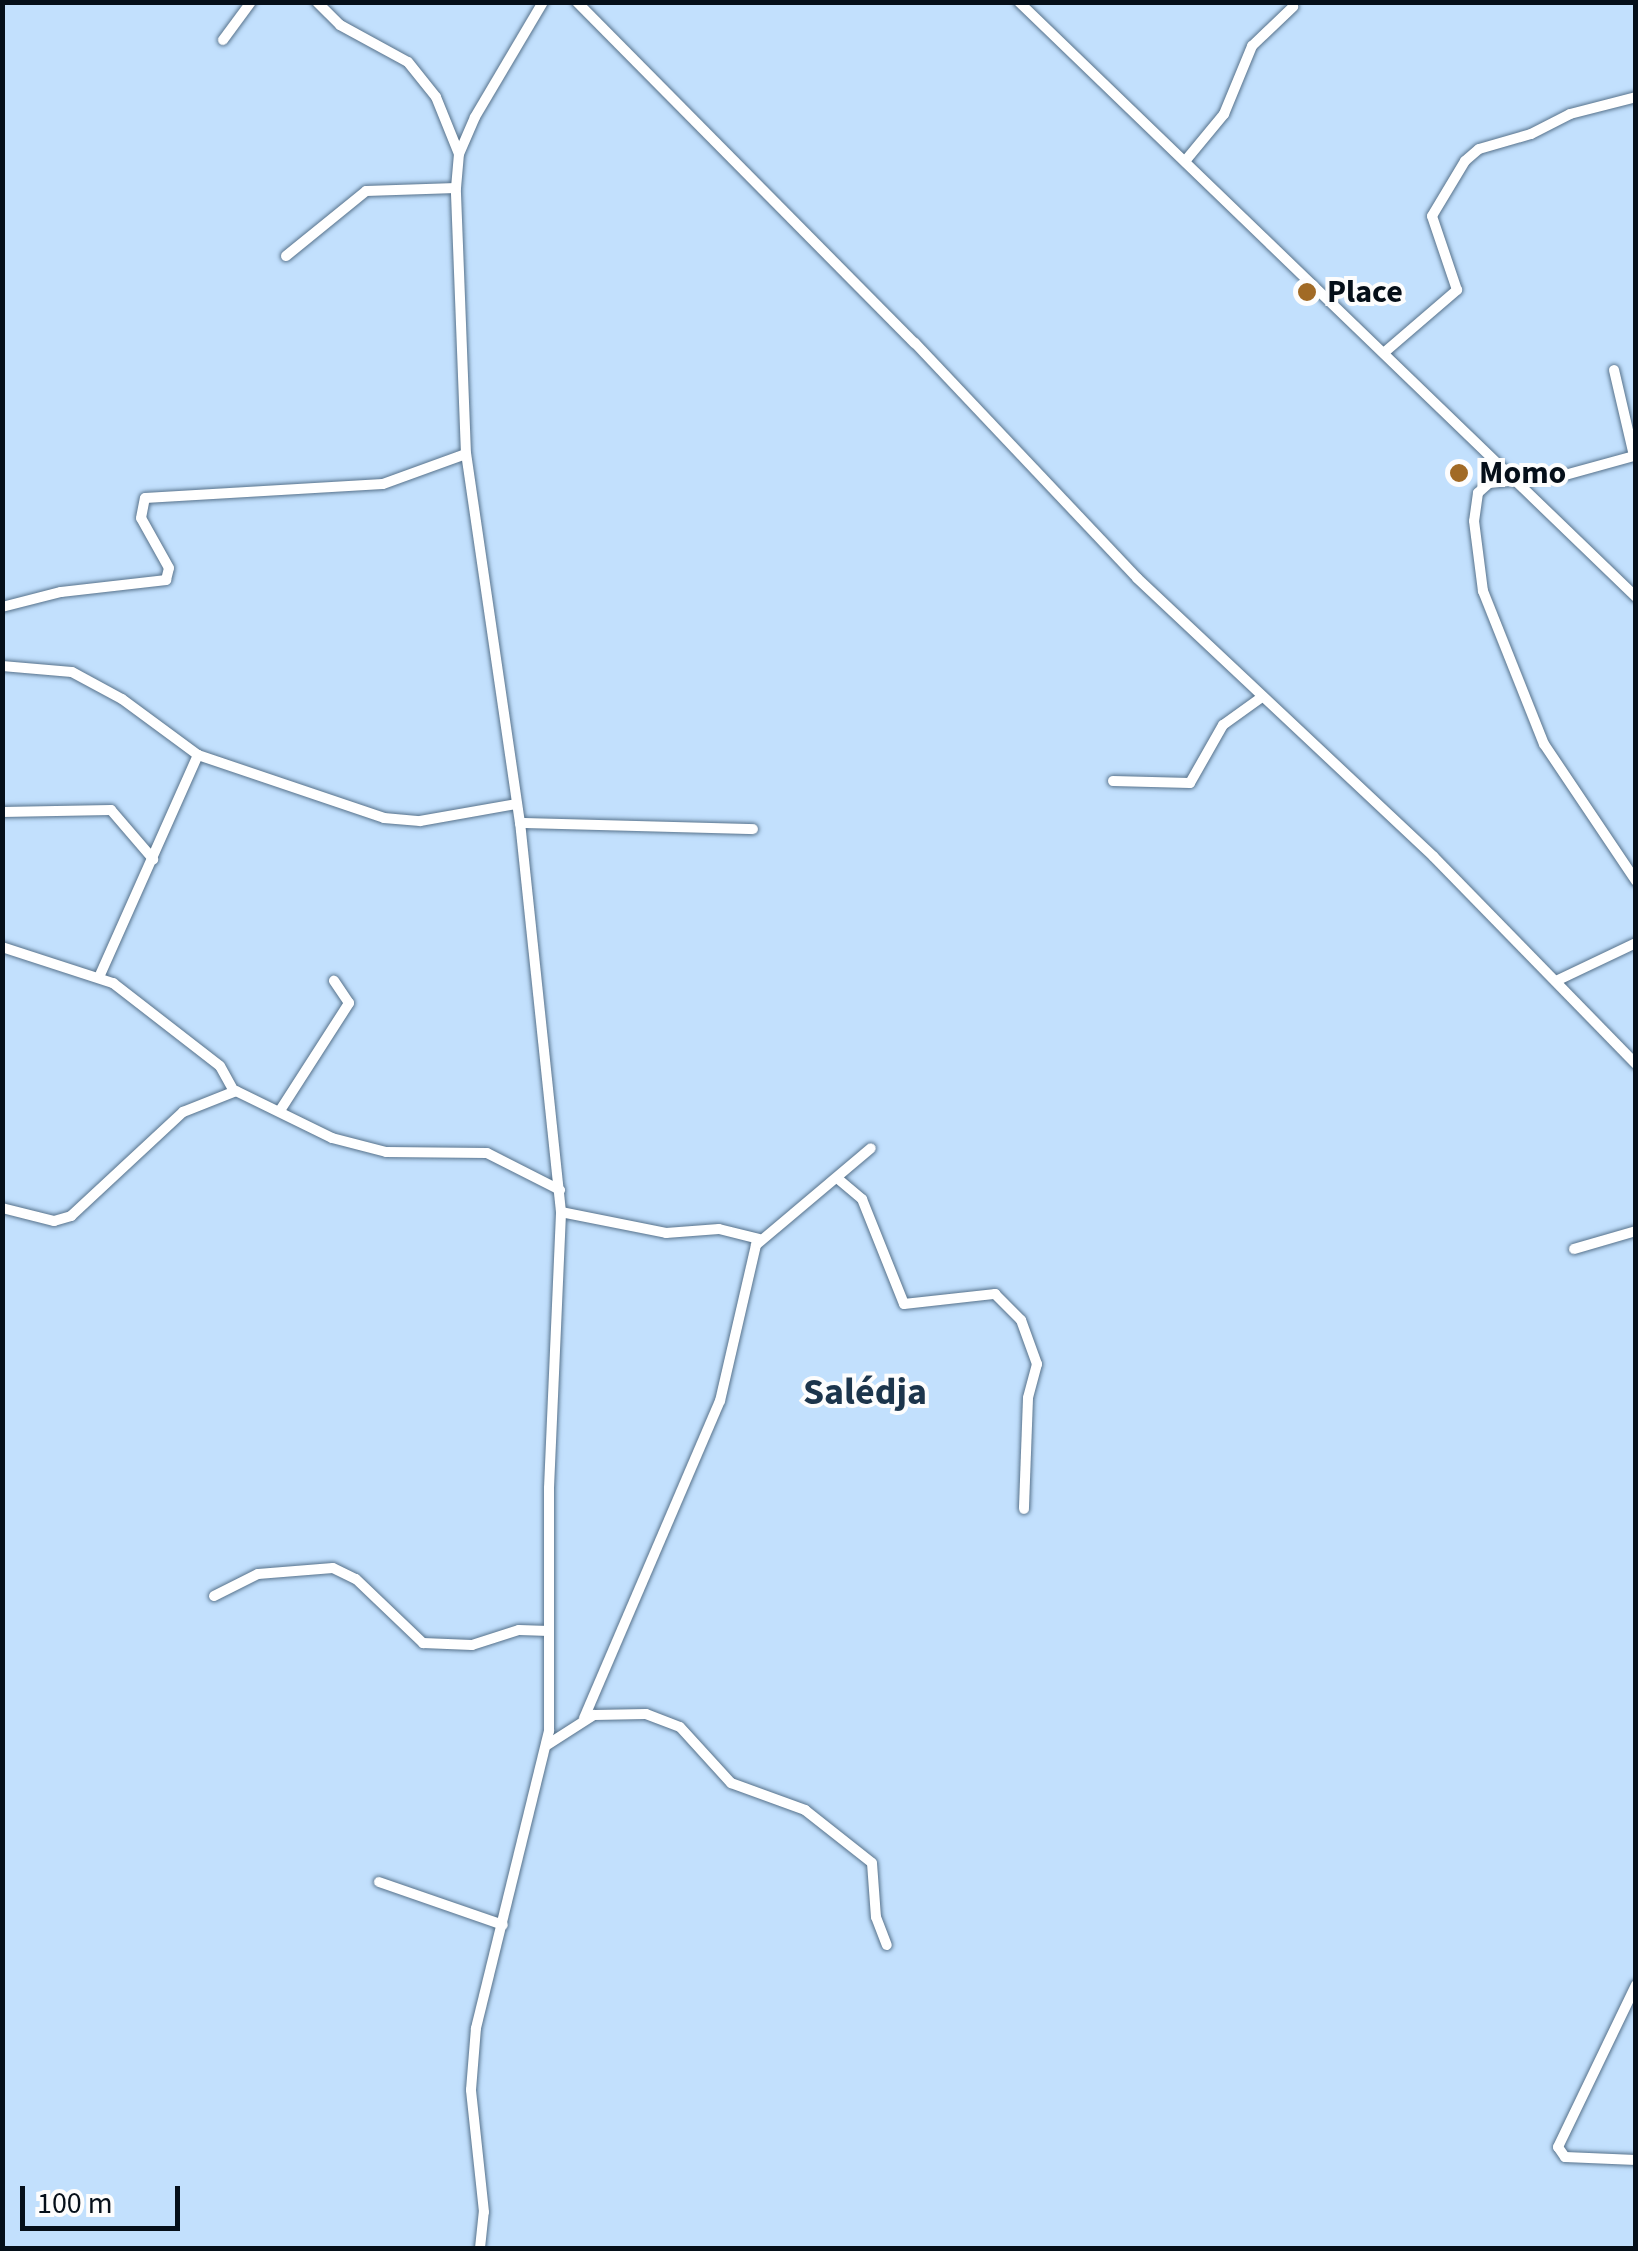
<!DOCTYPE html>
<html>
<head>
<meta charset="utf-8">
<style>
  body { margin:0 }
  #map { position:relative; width:1638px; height:2251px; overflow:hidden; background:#c2e0fd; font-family:"Source Sans 3",sans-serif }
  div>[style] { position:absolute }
  .roads { filter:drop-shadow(0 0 2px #57728b) drop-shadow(0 0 2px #57728b) }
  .minor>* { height:10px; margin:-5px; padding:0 5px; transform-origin:5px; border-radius:5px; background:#fff }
  .dots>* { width:28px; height:28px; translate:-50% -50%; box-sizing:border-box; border:5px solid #fdfdfd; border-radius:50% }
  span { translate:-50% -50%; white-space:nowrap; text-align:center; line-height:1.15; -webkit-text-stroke:8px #fdfdfd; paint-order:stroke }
  .poi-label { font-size:32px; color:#050f19; font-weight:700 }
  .left { translate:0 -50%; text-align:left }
  .quarter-label { font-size:38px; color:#1c354c; font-weight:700 }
  .frame { position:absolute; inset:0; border:5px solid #050f19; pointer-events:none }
  .scale { position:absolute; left:20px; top:2186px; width:160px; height:45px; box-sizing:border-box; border:5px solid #050f19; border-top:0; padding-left:12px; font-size:30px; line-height:35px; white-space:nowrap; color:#050f19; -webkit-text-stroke:8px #fdfdfd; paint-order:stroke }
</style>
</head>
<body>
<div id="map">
  <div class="roads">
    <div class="minor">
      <div style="left:317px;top:2px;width:33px;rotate:45deg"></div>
      <div style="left:340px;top:25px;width:77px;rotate:28.6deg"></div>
      <div style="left:408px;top:62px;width:45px;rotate:51.3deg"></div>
      <div style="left:436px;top:97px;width:61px;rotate:68deg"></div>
      <div style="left:577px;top:2px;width:480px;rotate:45.3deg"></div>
      <div style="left:915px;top:343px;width:323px;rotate:46.6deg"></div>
      <div style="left:1137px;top:578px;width:407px;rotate:43.2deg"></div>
      <div style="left:1434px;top:857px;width:289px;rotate:45.7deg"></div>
      <div style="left:1019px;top:2px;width:857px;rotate:43.96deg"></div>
      <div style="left:223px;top:40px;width:47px;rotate:-53.6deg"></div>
      <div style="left:1186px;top:160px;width:60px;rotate:-50.4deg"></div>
      <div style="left:1224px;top:114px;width:74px;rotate:-67.6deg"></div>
      <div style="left:1252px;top:46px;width:57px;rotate:-43.6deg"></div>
      <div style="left:286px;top:256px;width:103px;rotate:-39.1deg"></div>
      <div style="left:366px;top:191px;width:90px;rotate:-1.9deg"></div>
      <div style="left:1386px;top:351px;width:94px;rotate:-40.7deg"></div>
      <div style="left:1457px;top:290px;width:78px;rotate:-108.7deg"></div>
      <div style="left:1432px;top:216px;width:64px;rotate:-59deg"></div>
      <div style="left:1465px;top:161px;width:18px;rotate:-41deg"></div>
      <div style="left:1479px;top:149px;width:54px;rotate:-16.1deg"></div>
      <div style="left:1531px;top:134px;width:44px;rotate:-27.1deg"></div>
      <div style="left:1570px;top:114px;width:68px;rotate:-14.4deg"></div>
      <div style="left:1614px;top:370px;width:88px;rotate:76.9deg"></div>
      <div style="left:1634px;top:456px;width:72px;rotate:164.6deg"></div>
      <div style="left:1565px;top:475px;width:76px;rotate:174deg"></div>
      <div style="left:1489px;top:483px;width:15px;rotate:138deg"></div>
      <div style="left:1478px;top:493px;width:28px;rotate:98deg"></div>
      <div style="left:1474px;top:521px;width:71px;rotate:82.7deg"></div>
      <div style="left:1483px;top:591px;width:165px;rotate:68.3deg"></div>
      <div style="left:1544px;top:744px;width:165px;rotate:56.1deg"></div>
      <div style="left:2px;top:607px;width:61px;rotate:-14.3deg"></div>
      <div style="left:61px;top:592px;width:106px;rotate:-6.5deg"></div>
      <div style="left:166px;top:580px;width:12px;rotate:-76deg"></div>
      <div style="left:169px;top:568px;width:57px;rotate:-119.2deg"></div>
      <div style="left:141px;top:518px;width:20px;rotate:-79deg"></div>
      <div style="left:145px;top:498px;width:238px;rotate:-3.4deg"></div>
      <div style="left:383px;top:484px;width:88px;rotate:-19.9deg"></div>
      <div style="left:2px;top:666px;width:70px;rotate:4.9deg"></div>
      <div style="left:72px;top:672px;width:57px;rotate:28.4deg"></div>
      <div style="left:122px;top:699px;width:94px;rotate:36.4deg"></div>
      <div style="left:198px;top:755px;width:196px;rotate:18.7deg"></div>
      <div style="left:384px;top:818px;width:36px;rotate:5deg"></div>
      <div style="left:420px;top:821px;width:97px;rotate:-10deg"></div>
      <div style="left:1113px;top:781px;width:77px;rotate:1.5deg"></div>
      <div style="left:1190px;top:783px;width:67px;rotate:-60.4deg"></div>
      <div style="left:1223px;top:725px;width:48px;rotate:-35.7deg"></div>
      <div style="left:2px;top:812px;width:109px;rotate:-1.1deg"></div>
      <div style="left:111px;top:810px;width:65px;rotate:49.4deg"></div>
      <div style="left:520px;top:823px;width:233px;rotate:1.5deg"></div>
      <div style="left:2px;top:947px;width:117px;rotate:18deg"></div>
      <div style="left:113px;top:983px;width:135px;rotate:37.8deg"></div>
      <div style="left:220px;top:1066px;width:29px;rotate:61deg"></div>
      <div style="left:100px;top:975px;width:241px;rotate:-66deg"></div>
      <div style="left:1556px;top:981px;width:89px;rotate:-25.4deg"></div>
      <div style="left:281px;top:1109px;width:126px;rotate:-57.3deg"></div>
      <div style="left:349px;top:1003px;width:27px;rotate:-124deg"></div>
      <div style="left:837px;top:1178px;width:33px;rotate:40deg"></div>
      <div style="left:862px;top:1199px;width:113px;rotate:68.2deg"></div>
      <div style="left:904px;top:1304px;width:92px;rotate:-6.3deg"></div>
      <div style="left:995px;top:1294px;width:37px;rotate:45deg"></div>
      <div style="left:1021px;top:1320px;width:47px;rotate:70deg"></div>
      <div style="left:1037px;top:1364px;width:35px;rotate:105deg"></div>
      <div style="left:1028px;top:1398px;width:111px;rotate:92.1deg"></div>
      <div style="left:2px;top:1208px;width:54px;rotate:14deg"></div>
      <div style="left:54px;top:1221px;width:18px;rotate:-16deg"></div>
      <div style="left:71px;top:1216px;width:153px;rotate:-42.9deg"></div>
      <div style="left:183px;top:1112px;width:57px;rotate:-21.6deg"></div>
      <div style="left:236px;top:1091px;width:107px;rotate:26.1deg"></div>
      <div style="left:332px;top:1138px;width:56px;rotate:14.5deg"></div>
      <div style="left:386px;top:1152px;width:101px;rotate:0.6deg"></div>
      <div style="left:487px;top:1153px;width:82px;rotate:26.9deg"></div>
      <div style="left:561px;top:1212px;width:107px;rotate:11.3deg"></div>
      <div style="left:666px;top:1233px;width:53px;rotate:-4.3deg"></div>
      <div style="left:719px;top:1229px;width:41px;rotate:14deg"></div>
      <div style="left:1574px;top:1249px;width:65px;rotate:-16.2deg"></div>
      <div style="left:214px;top:1596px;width:49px;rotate:-26.6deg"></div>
      <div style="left:258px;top:1574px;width:75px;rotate:-4.6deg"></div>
      <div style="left:333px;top:1568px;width:25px;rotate:26deg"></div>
      <div style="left:356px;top:1579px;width:93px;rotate:43.7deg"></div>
      <div style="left:423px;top:1643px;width:49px;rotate:2.3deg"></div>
      <div style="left:472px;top:1645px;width:49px;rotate:-17.7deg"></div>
      <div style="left:519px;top:1630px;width:30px;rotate:2deg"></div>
      <div style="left:584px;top:1718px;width:345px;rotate:-66.8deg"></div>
      <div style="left:720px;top:1401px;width:160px;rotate:-77deg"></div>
      <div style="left:756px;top:1245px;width:150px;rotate:-40.1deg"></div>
      <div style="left:547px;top:1745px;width:56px;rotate:-32.6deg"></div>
      <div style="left:594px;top:1715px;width:52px;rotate:-1.1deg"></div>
      <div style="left:646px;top:1714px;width:36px;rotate:21deg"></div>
      <div style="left:680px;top:1727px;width:76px;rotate:47.7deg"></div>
      <div style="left:731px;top:1783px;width:79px;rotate:20deg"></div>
      <div style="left:805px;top:1810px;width:85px;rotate:38.3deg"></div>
      <div style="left:872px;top:1863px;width:54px;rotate:85.8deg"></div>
      <div style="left:876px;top:1917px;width:30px;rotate:69deg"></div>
      <div style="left:379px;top:1882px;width:131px;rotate:19.1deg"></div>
      <div style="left:1636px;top:1985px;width:180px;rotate:115.7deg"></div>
      <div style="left:1558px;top:2147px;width:12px;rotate:55deg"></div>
      <div style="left:1565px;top:2157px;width:71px;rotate:2.4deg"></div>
      <div style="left:480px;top:2248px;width:36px;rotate:-84deg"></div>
      <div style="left:484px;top:2212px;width:123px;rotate:-96.1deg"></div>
      <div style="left:471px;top:2090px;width:62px;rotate:-85.4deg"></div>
      <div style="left:476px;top:2028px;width:306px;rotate:-76.2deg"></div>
      <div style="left:549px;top:1731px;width:243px;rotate:-90deg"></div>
      <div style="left:549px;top:1488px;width:276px;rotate:-87.5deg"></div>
      <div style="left:561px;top:1212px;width:391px;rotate:-96deg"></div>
      <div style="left:520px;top:823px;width:373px;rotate:-98.3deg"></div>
      <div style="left:466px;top:454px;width:266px;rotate:-92.2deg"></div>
      <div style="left:456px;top:188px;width:34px;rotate:-85deg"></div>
      <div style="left:459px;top:154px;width:40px;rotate:-66.6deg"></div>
      <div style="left:475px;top:117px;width:134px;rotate:-59.4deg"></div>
    </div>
  </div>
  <div class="dots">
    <div style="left:1307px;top:292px;background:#a16a25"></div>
    <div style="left:1459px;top:473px;background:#a16a25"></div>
  </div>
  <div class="poi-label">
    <span class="left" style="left:1327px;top:292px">Place</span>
    <span class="left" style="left:1479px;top:473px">Momo</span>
  </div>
  <div class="quarter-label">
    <span style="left:865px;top:1393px">Salédja</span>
  </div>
  <div class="frame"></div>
  <div class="scale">100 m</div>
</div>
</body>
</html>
